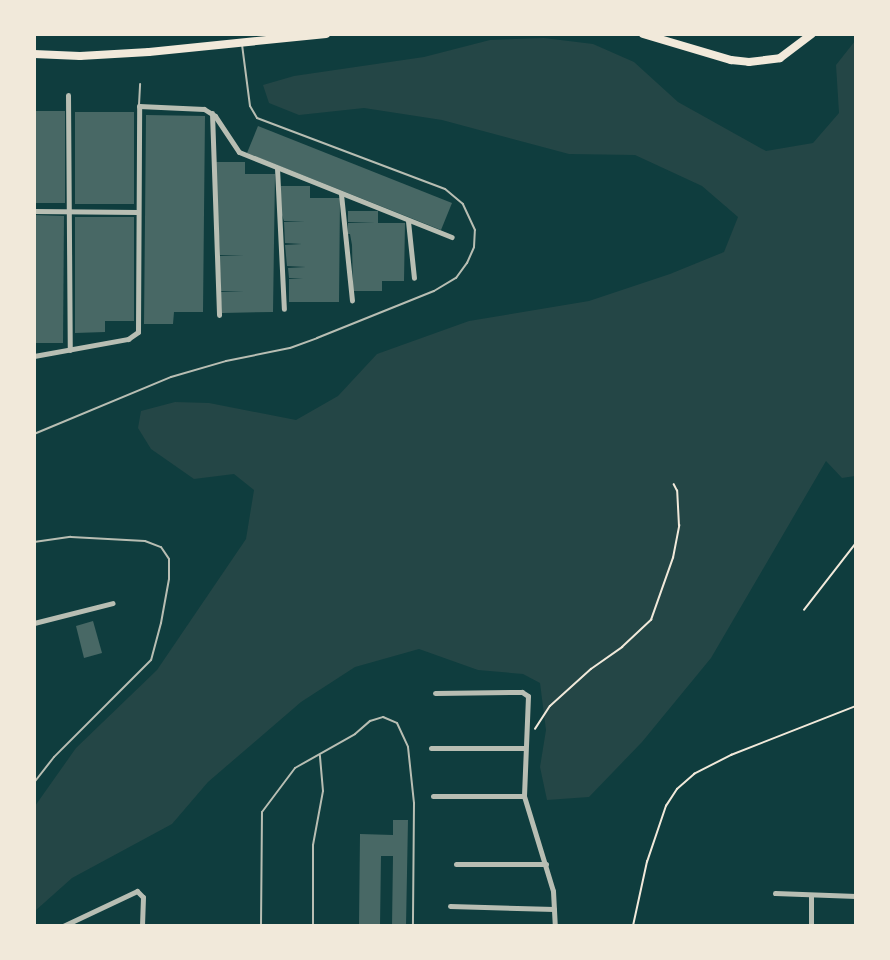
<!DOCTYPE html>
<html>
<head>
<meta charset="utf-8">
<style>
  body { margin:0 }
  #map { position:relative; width:890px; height:960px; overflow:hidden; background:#0f3d3e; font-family:Cabin,sans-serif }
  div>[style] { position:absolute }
  .green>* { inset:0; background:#244646 }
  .building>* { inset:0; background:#486865 }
  .path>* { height:1.5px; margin:-0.75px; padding:0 0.75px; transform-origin:0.75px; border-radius:0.75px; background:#f1e9da }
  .service>* { height:2px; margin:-1px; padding:0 1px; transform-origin:1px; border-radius:1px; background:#b8beb3 }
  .minor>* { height:5px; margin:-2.5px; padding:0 2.5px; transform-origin:2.5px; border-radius:2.5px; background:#b8beb3 }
  .secondary>* { height:8px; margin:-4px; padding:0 4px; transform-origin:4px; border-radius:4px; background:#f1e9da }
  span { translate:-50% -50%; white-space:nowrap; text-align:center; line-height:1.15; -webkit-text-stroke:5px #f1e9da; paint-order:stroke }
  .frame { position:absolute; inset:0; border:36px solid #f1e9da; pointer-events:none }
</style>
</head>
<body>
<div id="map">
  <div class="green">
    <div style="clip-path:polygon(544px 38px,593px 44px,634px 62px,678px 102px,766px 151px,813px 143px,839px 113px,836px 65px,855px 41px,855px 476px,842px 478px,826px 461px,711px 658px,642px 742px,589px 797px,547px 800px,540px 767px,546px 730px,540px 683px,523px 674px,478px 670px,419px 649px,355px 667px,301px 702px,208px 782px,172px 824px,72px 878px,35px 911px,35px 806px,76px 748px,157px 670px,246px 539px,254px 490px,234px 474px,194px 479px,151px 449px,138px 428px,141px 411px,175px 402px,209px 403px,296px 420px,338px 396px,377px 354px,469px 321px,589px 301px,670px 274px,724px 252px,738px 217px,702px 186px,635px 155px,569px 154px,442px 120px,364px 108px,299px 115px,269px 103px,263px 85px,294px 76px,424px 57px,490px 40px)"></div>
  </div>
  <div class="building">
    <div style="clip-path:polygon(34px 111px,65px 111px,65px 203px,34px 203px)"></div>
    <div style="clip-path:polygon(75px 112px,134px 112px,134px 204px,75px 204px)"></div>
    <div style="clip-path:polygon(146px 115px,205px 116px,203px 312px,174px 312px,173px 324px,144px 324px)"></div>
    <div style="clip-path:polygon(258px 126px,452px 203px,441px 230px,247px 153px)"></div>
    <div style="clip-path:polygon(215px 162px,245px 162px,245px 174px,275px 174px,273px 312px,222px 313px,220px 292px,244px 291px,221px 291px,219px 256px,244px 255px,220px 255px)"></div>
    <div style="clip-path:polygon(281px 186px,310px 186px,310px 198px,340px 198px,339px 302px,289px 302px,289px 279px,303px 279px,289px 278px,288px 268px,306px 267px,287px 266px,285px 245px,302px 244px,285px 243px,284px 222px,305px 221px,284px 221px,280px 209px)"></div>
    <div style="clip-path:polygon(348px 211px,378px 211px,378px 223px,405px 223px,404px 281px,382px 281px,382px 291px,353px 291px,352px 245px,350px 234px,348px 234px,348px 223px,375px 222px,348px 222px)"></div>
    <div style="clip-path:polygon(34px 215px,64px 216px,63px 343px,34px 343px)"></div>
    <div style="clip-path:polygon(75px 217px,134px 217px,134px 321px,105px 321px,105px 332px,75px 333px)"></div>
    <div style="clip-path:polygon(93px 621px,102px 653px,84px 658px,76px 626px)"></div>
    <div style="clip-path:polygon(393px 820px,408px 820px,406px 926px,392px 926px,393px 856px,381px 856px,380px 926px,359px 926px,360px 834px,393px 835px)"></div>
  </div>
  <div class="path">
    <div style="left:804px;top:610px;width:85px;rotate:-52.2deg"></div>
    <div style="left:535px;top:729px;width:27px;rotate:-57deg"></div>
    <div style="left:550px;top:706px;width:55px;rotate:-42.1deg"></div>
    <div style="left:591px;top:669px;width:38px;rotate:-35deg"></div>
    <div style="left:622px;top:647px;width:40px;rotate:-43deg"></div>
    <div style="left:651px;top:620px;width:66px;rotate:-70.5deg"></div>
    <div style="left:673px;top:558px;width:33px;rotate:-79deg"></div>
    <div style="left:679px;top:526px;width:35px;rotate:-93deg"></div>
    <div style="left:677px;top:491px;width:7px;rotate:-117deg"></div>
    <div style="left:633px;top:926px;width:66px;rotate:-77.7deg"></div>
    <div style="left:647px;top:862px;width:59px;rotate:-71.3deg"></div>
    <div style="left:666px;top:806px;width:20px;rotate:-57deg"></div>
    <div style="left:677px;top:789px;width:23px;rotate:-41deg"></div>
    <div style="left:694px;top:774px;width:42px;rotate:-27.2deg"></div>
    <div style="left:731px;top:755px;width:134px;rotate:-21.4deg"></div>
  </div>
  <div class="service">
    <div style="left:139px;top:105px;width:21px;rotate:-87deg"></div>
    <div style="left:34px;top:434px;width:148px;rotate:-22.6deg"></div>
    <div style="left:171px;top:377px;width:57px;rotate:-16.2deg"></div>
    <div style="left:226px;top:361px;width:65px;rotate:-11.5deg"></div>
    <div style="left:290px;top:348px;width:29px;rotate:-20deg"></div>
    <div style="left:317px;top:338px;width:126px;rotate:-21.9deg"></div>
    <div style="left:434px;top:291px;width:26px;rotate:-31deg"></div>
    <div style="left:456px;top:278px;width:19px;rotate:-54deg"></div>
    <div style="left:467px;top:263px;width:17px;rotate:-66deg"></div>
    <div style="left:474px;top:247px;width:17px;rotate:-87deg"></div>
    <div style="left:475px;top:230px;width:29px;rotate:-115deg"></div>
    <div style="left:463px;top:204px;width:23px;rotate:-140deg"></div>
    <div style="left:445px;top:189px;width:201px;rotate:-159.3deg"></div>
    <div style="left:257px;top:118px;width:14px;rotate:-120deg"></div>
    <div style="left:250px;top:106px;width:63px;rotate:-97.4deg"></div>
    <div style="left:34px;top:542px;width:37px;rotate:-8deg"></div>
    <div style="left:71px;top:537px;width:74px;rotate:3.1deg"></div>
    <div style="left:145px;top:541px;width:17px;rotate:21deg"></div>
    <div style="left:161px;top:547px;width:14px;rotate:56deg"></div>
    <div style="left:169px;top:559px;width:20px;rotate:90deg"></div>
    <div style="left:169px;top:579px;width:45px;rotate:100.3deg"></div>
    <div style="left:161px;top:623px;width:38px;rotate:105deg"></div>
    <div style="left:151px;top:660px;width:137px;rotate:135deg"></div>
    <div style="left:54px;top:757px;width:33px;rotate:128deg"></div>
    <div style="left:261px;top:926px;width:114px;rotate:-89.5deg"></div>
    <div style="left:262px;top:812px;width:55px;rotate:-53.1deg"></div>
    <div style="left:295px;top:768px;width:69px;rotate:-29.5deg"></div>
    <div style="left:355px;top:734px;width:20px;rotate:-41deg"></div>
    <div style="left:370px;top:721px;width:14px;rotate:-17deg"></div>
    <div style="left:383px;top:717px;width:15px;rotate:23deg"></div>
    <div style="left:397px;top:723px;width:26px;rotate:65deg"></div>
    <div style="left:408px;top:747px;width:56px;rotate:83.9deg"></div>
    <div style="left:414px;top:803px;width:123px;rotate:90.5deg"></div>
    <div style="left:313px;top:926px;width:81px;rotate:-90deg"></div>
    <div style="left:313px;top:845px;width:55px;rotate:-79.5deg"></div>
    <div style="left:323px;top:791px;width:36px;rotate:-95deg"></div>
  </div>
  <div class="minor">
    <div style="left:68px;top:95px;width:255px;rotate:89.6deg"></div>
    <div style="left:212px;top:113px;width:202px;rotate:88deg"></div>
    <div style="left:277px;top:168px;width:141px;rotate:87.2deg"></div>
    <div style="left:341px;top:194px;width:107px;rotate:84.1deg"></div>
    <div style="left:34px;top:211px;width:104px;rotate:0.6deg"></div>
    <div style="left:408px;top:221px;width:57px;rotate:84deg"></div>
    <div style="left:34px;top:356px;width:96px;rotate:-10.3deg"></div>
    <div style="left:128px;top:339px;width:12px;rotate:-35deg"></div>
    <div style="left:138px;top:332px;width:226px;rotate:-89.7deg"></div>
    <div style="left:139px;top:106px;width:65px;rotate:2.6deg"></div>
    <div style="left:204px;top:109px;width:13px;rotate:32deg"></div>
    <div style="left:215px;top:116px;width:43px;rotate:56.3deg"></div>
    <div style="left:239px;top:152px;width:229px;rotate:21.8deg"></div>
    <div style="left:34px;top:623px;width:81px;rotate:-14.2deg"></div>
    <div style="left:435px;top:693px;width:87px;rotate:-0.7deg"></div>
    <div style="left:522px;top:692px;width:7px;rotate:34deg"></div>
    <div style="left:528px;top:696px;width:100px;rotate:92.3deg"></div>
    <div style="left:524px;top:796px;width:99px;rotate:73deg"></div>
    <div style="left:553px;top:891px;width:35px;rotate:87deg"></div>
    <div style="left:431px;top:748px;width:93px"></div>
    <div style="left:433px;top:796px;width:91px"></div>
    <div style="left:456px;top:864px;width:90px"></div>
    <div style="left:775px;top:893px;width:81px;rotate:2.1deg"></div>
    <div style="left:811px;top:895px;width:31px;rotate:90deg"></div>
    <div style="left:450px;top:906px;width:104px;rotate:1.7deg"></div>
    <div style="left:63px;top:926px;width:82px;rotate:-25.3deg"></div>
    <div style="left:137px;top:891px;width:8px;rotate:45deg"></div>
    <div style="left:143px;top:897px;width:29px;rotate:92deg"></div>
  </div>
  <div class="secondary">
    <div style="left:643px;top:34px;width:92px;rotate:16.5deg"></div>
    <div style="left:731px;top:60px;width:18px;rotate:6deg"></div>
    <div style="left:749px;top:62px;width:31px;rotate:-7deg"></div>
    <div style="left:780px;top:58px;width:40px;rotate:-37deg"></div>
    <div style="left:34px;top:54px;width:46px;rotate:2.5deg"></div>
    <div style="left:80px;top:56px;width:69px;rotate:-3.3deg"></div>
    <div style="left:149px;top:52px;width:178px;rotate:-5.8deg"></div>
  </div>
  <div class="frame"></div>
</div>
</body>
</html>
